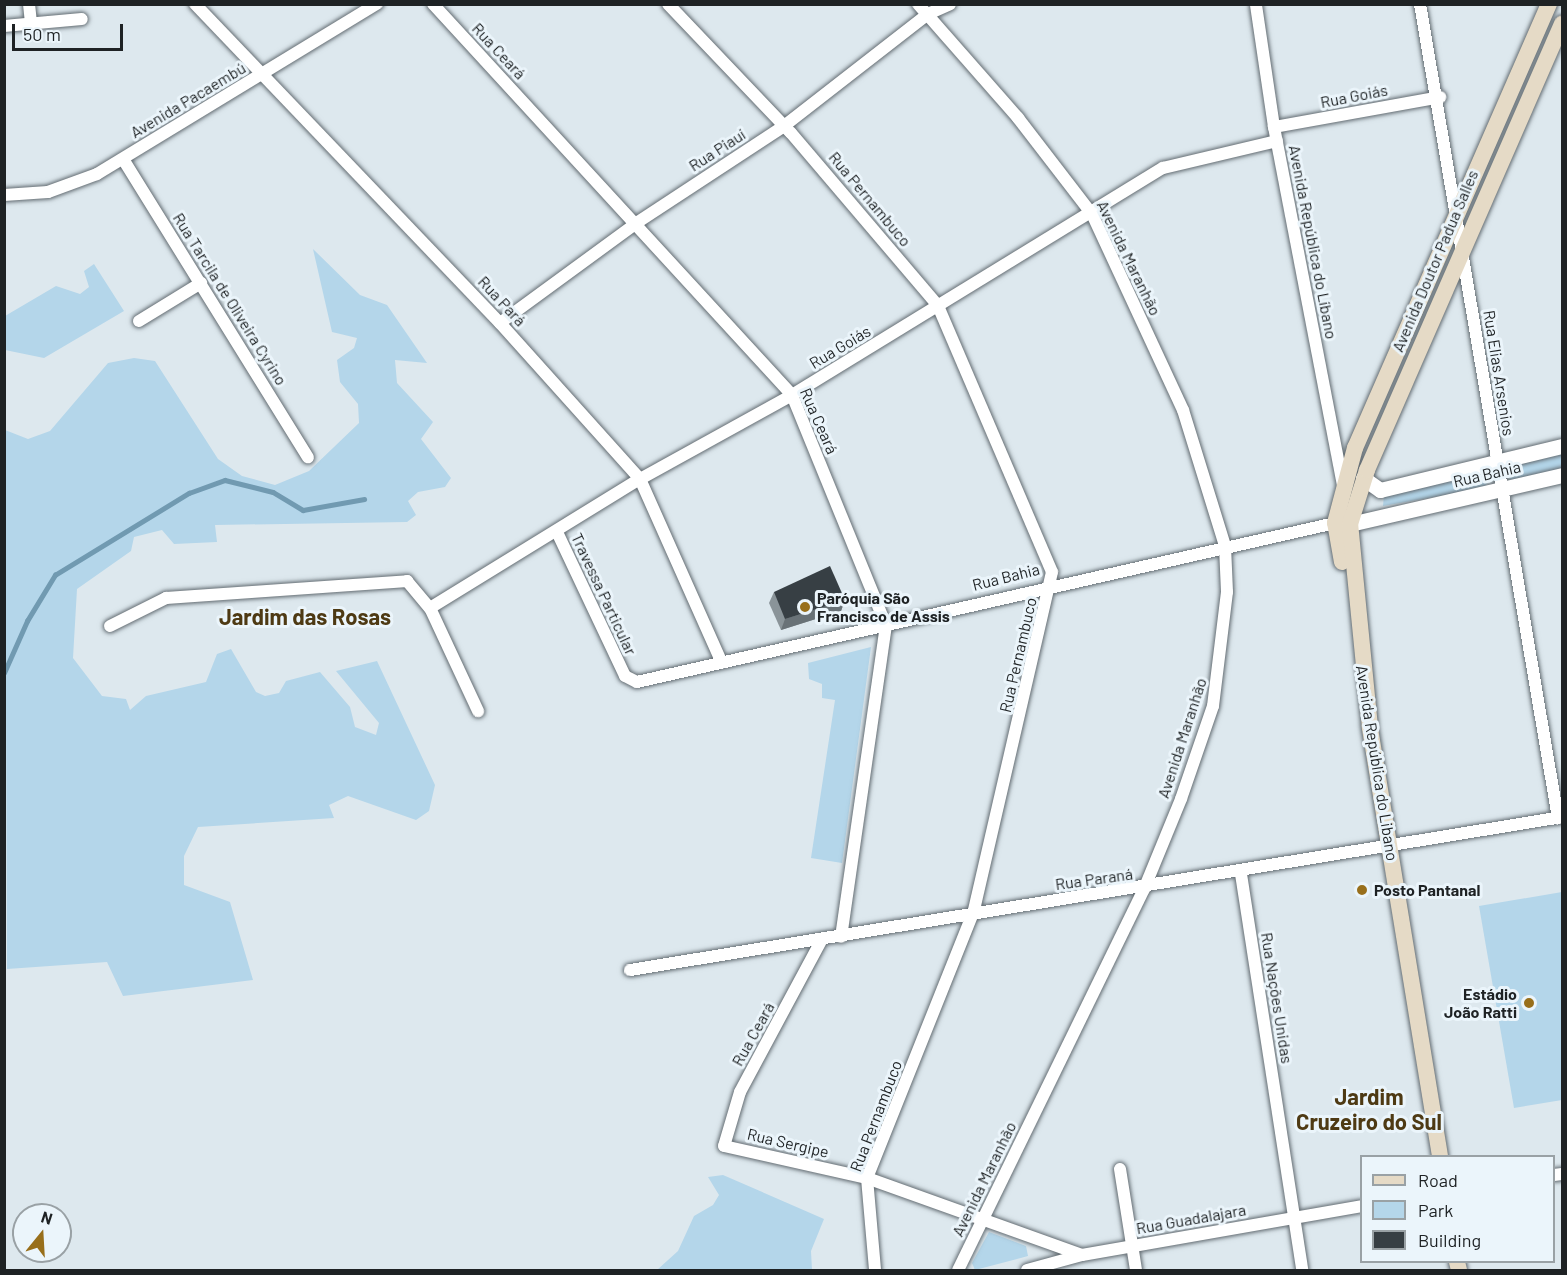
<!DOCTYPE html>
<html>
<head>
<meta charset="utf-8">
<style>
  body { margin:0 }
  #map { position:relative; width:1567px; height:1275px; overflow:hidden; background:#dde8ee; font-family:Barlow,sans-serif }
  div>[style] { position:absolute }
  .green>* { inset:0; background:#b4d6ea }
  .stream>* { height:4.5px; margin:-2.25px; padding:0 2.25px; transform-origin:2.25px; border-radius:2.25px; background:#719ab1 }
  .roads { filter:drop-shadow(0 0 2px #636c72) drop-shadow(0 0 2px #636c72) }
  .minor>* { height:12px; margin:-6px; padding:0 6px; transform-origin:6px; border-radius:6px; background:#fff }
  .tertiary>* { height:15px; margin:-7.5px; padding:0 7.5px; transform-origin:7.5px; border-radius:7.5px; background:#fff }
  .secondary>* { height:16px; margin:-8px; padding:0 8px; transform-origin:8px; border-radius:8px; background:#e5dac6 }
  .wall>* { inset:0; background:#8a9499 }
  .shaded-wall>* { inset:0; background:#697277 }
  .building>* { inset:0; background:#373f44 }
  .dots>* { width:16px; height:16px; translate:-50% -50%; box-sizing:border-box; border:3px solid #ebf5fb; border-radius:50% }
  span { translate:-50% -50%; white-space:nowrap; text-align:center; line-height:1.15; -webkit-text-stroke:6px #ebf5fb; paint-order:stroke }
  .street-label { font-size:16px; color:#1e2224 }
  .poi-label { font-size:16px; color:#1e2224; font-weight:700 }
  .left { translate:0 -50%; text-align:left }
  .right { translate:-100% -50%; text-align:right }
  .district-label { font-size:22px; color:#4e3a14; font-weight:700 }
  .frame { position:absolute; inset:0; border:6px solid #1e2224; pointer-events:none }
  .legend { position:absolute; left:1360px; top:1155px; width:195px; height:108px; box-sizing:border-box; background:#ebf5fb; border:2px solid #99a1a5; margin:0; padding:8px 10px; list-style:none; font-size:18px; color:#1e2224 }
  .legend li { display:flex; align-items:center; gap:12px; height:30px }
  .legend b { width:30px; border:2px solid #99a1a5 }
  .north { position:absolute; left:12px; top:1203px; width:60px; height:60px; box-sizing:border-box; background:#ebf5fb; border:2px solid #99a1a5; border-radius:50%; rotate:18deg; font-size:16px; font-weight:700; line-height:24px; text-align:center; color:#1e2224 }
  .north::after { content:''; display:block; margin:auto; width:21px; height:27px; background:#986f1b; clip-path:polygon(50% 0,100% 100%,50% 72%,0 100%) }
  .scale { position:absolute; left:12px; top:24px; width:111px; height:27px; box-sizing:border-box; border:3px solid #1e2224; border-top:0; padding-left:8px; font-size:18px; line-height:21px; white-space:nowrap; color:#1e2224; -webkit-text-stroke:4px #ebf5fb; paint-order:stroke }
</style>
</head>
<body>
<div id="map">
  <div class="green">
    <div style="clip-path:polygon(313px 249px,360px 295px,387px 305px,427px 363px,395px 360px,397px 383px,433px 422px,421px 439px,451px 478px,445px 487px,418px 492px,408px 501px,416px 515px,407px 522px,215px 525px,217px 542px,174px 544px,162px 530px,134px 537px,131px 551px,77px 589px,73px 658px,102px 696px,126px 699px,130px 710px,146px 696px,206px 682px,217px 654px,231px 649px,256px 692px,265px 696px,279px 693px,286px 681px,320px 672px,350px 707px,355px 727px,376px 735px,379px 723px,336px 671px,377px 661px,435px 785px,429px 811px,416px 820px,348px 796px,329px 805px,334px 818px,198px 827px,184px 856px,184px 885px,230px 902px,253px 980px,123px 996px,107px 962px,7px 969px,5px 430px,28px 439px,50px 431px,108px 363px,134px 358px,155px 361px,218px 459px,242px 476px,275px 485px,309px 471px,359px 423px,358px 404px,340px 382px,337px 360px,354px 348px,357px 338px,332px 332px)"></div>
    <div style="clip-path:polygon(94px 264px,124px 311px,44px 358px,5px 350px,5px 316px,56px 286px,80px 294px,89px 287px,84px 271px)"></div>
    <div style="clip-path:polygon(1562px 448px,1562px 469px,1512px 481px,1508px 477px,1505px 464px)"></div>
    <div style="clip-path:polygon(1483px 470px,1489px 477px,1485px 488px,1383px 506px,1384px 494px)"></div>
    <div style="clip-path:polygon(871px 647px,842px 863px,811px 858px,835px 700px,822px 698px,822px 684px,809px 679px,808px 663px)"></div>
    <div style="clip-path:polygon(1562px 892px,1562px 1100px,1514px 1108px,1479px 906px)"></div>
    <div style="clip-path:polygon(723px 1175px,824px 1219px,811px 1251px,812px 1270px,657px 1270px,678px 1251px,694px 1216px,713px 1205px,719px 1195px,708px 1177px)"></div>
    <div style="clip-path:polygon(989px 1232px,1026px 1246px,1028px 1256px,975px 1270px,972px 1263px)"></div>
  </div>
  <div class="stream">
    <div style="left:4px;top:673px;width:57px;rotate:-66.1deg"></div>
    <div style="left:27px;top:621px;width:54px;rotate:-58.7deg"></div>
    <div style="left:55px;top:575px;width:157px;rotate:-31.5deg"></div>
    <div style="left:189px;top:493px;width:38px;rotate:-20deg"></div>
    <div style="left:225px;top:480px;width:49px;rotate:14deg"></div>
    <div style="left:273px;top:492px;width:35px;rotate:31deg"></div>
    <div style="left:303px;top:510px;width:62px;rotate:-10.2deg"></div>
  </div>
  <div class="roads">
    <div class="minor">
      <div style="left:29px;top:4px;width:19px;rotate:84deg"></div>
      <div style="left:195px;top:4px;width:441px;rotate:46.3deg"></div>
      <div style="left:500px;top:323px;width:210px;rotate:48.1deg"></div>
      <div style="left:640px;top:479px;width:201px;rotate:66deg"></div>
      <div style="left:433px;top:4px;width:531px;rotate:47.44deg"></div>
      <div style="left:792px;top:395px;width:248px;rotate:67.8deg"></div>
      <div style="left:886px;top:625px;width:315px;rotate:98.2deg"></div>
      <div style="left:668px;top:4px;width:178px;rotate:46.4deg"></div>
      <div style="left:791px;top:133px;width:227px;rotate:49.6deg"></div>
      <div style="left:938px;top:306px;width:289px;rotate:66.8deg"></div>
      <div style="left:1052px;top:572px;width:350px;rotate:103deg"></div>
      <div style="left:973px;top:913px;width:285px;rotate:111.8deg"></div>
      <div style="left:867px;top:1178px;width:92px;rotate:85deg"></div>
      <div style="left:918px;top:4px;width:152px;rotate:48.7deg"></div>
      <div style="left:1018px;top:118px;width:121px;rotate:52.4deg"></div>
      <div style="left:1092px;top:214px;width:216px;rotate:65.1deg"></div>
      <div style="left:1183px;top:410px;width:142px;rotate:72.8deg"></div>
      <div style="left:1225px;top:546px;width:46px;rotate:87.5deg"></div>
      <div style="left:1227px;top:592px;width:115px;rotate:97deg"></div>
      <div style="left:1213px;top:706px;width:98px;rotate:109deg"></div>
      <div style="left:1181px;top:799px;width:97px;rotate:112.3deg"></div>
      <div style="left:1144px;top:889px;width:424px;rotate:116deg"></div>
      <div style="left:1420px;top:4px;width:826px;rotate:80.38deg"></div>
      <div style="left:1256px;top:5px;width:123px;rotate:81.6deg"></div>
      <div style="left:1274px;top:127px;width:365px;rotate:79.1deg"></div>
      <div style="left:4px;top:26px;width:78px;rotate:-5.1deg"></div>
      <div style="left:1274px;top:127px;width:169px;rotate:-10.2deg"></div>
      <div style="left:123px;top:159px;width:351px;rotate:58.2deg"></div>
      <div style="left:4px;top:195px;width:44px;rotate:-3.9deg"></div>
      <div style="left:48px;top:192px;width:52px;rotate:-20.2deg"></div>
      <div style="left:97px;top:174px;width:328px;rotate:-31.3deg"></div>
      <div style="left:139px;top:321px;width:73px;rotate:-31.5deg"></div>
      <div style="left:500px;top:323px;width:171px;rotate:-36.2deg"></div>
      <div style="left:638px;top:222px;width:175px;rotate:-33.3deg"></div>
      <div style="left:784px;top:126px;width:182px;rotate:-37.9deg"></div>
      <div style="left:928px;top:14px;width:24px;rotate:-24deg"></div>
      <div style="left:557px;top:532px;width:159px;rotate:64.7deg"></div>
      <div style="left:625px;top:676px;width:13px;rotate:27deg"></div>
      <div style="left:637px;top:682px;width:716px;rotate:-12.83deg"></div>
      <div style="left:430px;top:608px;width:246px;rotate:-31.6deg"></div>
      <div style="left:640px;top:479px;width:174px;rotate:-28.9deg"></div>
      <div style="left:792px;top:395px;width:435px;rotate:-31.5deg"></div>
      <div style="left:1163px;top:168px;width:117px;rotate:-13.3deg"></div>
      <div style="left:110px;top:626px;width:63px;rotate:-26.6deg"></div>
      <div style="left:166px;top:598px;width:242px;rotate:-4deg"></div>
      <div style="left:407px;top:581px;width:35px;rotate:50deg"></div>
      <div style="left:430px;top:608px;width:114px;rotate:65deg"></div>
      <div style="left:1241px;top:874px;width:401px;rotate:81.2deg"></div>
      <div style="left:821px;top:941px;width:171px;rotate:118.2deg"></div>
      <div style="left:740px;top:1092px;width:56px;rotate:106.5deg"></div>
      <div style="left:724px;top:1146px;width:147px;rotate:12.6deg"></div>
      <div style="left:867px;top:1178px;width:228px;rotate:19.7deg"></div>
      <div style="left:630px;top:970px;width:944px;rotate:-9.32deg"></div>
      <div style="left:1120px;top:1169px;width:102px;rotate:81deg"></div>
      <div style="left:1554px;top:1175px;width:8px;rotate:-7deg"></div>
      <div style="left:1027px;top:1270px;width:57px;rotate:-15.3deg"></div>
      <div style="left:1082px;top:1255px;width:284px;rotate:-9.9deg"></div>
    </div>
    <div class="tertiary">
      <div style="left:1363px;top:478px;width:21px;rotate:35deg"></div>
      <div style="left:1380px;top:490px;width:187px;rotate:-13.6deg"></div>
      <div style="left:1350px;top:524px;width:218px;rotate:-13deg"></div>
    </div>
    <div class="secondary">
      <div style="left:1342px;top:562px;width:40px;rotate:-100deg"></div>
      <div style="left:1335px;top:523px;width:78px;rotate:-75.1deg"></div>
      <div style="left:1355px;top:448px;width:485px;rotate:-66.4deg"></div>
      <div style="left:1440px;top:1156px;width:435px;rotate:-99.3deg"></div>
      <div style="left:1370px;top:727px;width:204px;rotate:-95.6deg"></div>
      <div style="left:1350px;top:524px;width:57px;rotate:-72.5deg"></div>
      <div style="left:1367px;top:470px;width:487px;rotate:-66.4deg"></div>
      <div style="left:1457px;top:1262px;width:8px;rotate:76deg"></div>
    </div>
  </div>
  <div class="wall">
    <div style="clip-path:polygon(774px 592px,845px 600px,841px 611px,781px 630px,769px 603px)"></div>
  </div>
  <div class="shaded-wall">
    <div style="clip-path:polygon(845px 600px,841px 611px,781px 630px,785px 619px)"></div>
  </div>
  <div class="building">
    <div style="clip-path:polygon(830px 566px,845px 600px,785px 619px,774px 592px)"></div>
  </div>
  <div class="dots">
    <div style="left:805px;top:607px;background:#986f1b"></div>
    <div style="left:1362px;top:890px;background:#986f1b"></div>
    <div style="left:1529px;top:1003px;background:#986f1b"></div>
  </div>
  <div class="street-label">
    <span style="left:499px;top:51px;rotate:47deg">Rua Ceará</span>
    <span style="left:1354px;top:96px;rotate:-11deg">Rua Goiás</span>
    <span style="left:188px;top:100px;rotate:-31deg">Avenida Pacaembú</span>
    <span style="left:717px;top:150px;rotate:-33deg">Rua Piauí</span>
    <span style="left:870px;top:199px;rotate:50deg">Rua Pernambuco</span>
    <span style="left:1313px;top:242px;rotate:79deg">Avenida República do Líbano</span>
    <span style="left:1129px;top:258px;rotate:64deg">Avenida Maranhão</span>
    <span style="left:1435px;top:261px;rotate:-67deg">Avenida Doutor Padua Salles</span>
    <span style="left:230px;top:299px;rotate:58deg">Rua Tarcila de Oliveira Cyrino</span>
    <span style="left:502px;top:301px;rotate:47deg">Rua Pará</span>
    <span style="left:840px;top:347px;rotate:-31deg">Rua Goiás</span>
    <span style="left:1499px;top:373px;rotate:81deg">Rua Elias Arsenios</span>
    <span style="left:819px;top:421px;rotate:66deg">Rua Ceará</span>
    <span style="left:1487px;top:474px;rotate:-13deg">Rua Bahia</span>
    <span style="left:1006px;top:577px;rotate:-14deg">Rua Bahia</span>
    <span style="left:604px;top:594px;rotate:65deg">Travessa Particular</span>
    <span style="left:1018px;top:655px;rotate:-77deg">Rua Pernambuco</span>
    <span style="left:1182px;top:738px;rotate:-72deg">Avenida Maranhão</span>
    <span style="left:1377px;top:763px;rotate:81deg">Avenida República do Libano</span>
    <span style="left:1094px;top:879px;rotate:-8deg">Rua Paraná</span>
    <span style="left:1277px;top:998px;rotate:81deg">Rua Nações Unidas</span>
    <span style="left:753px;top:1034px;rotate:-61deg">Rua Ceará</span>
    <span style="left:876px;top:1116px;rotate:-69deg">Rua Pernambuco</span>
    <span style="left:788px;top:1143px;rotate:13deg">Rua Sergipe</span>
    <span style="left:984px;top:1179px;rotate:-64deg">Avenida Maranhão</span>
    <span style="left:1191px;top:1219px;rotate:-10deg">Rua Guadalajara</span>
  </div>
  <div class="poi-label">
    <span class="left" style="left:817px;top:607px">Paróquia São<br>Francisco de Assis</span>
    <span class="left" style="left:1374px;top:890px">Posto Pantanal</span>
    <span class="right" style="left:1517px;top:1003px">Estádio<br>João Ratti</span>
  </div>
  <div class="district-label">
    <span style="left:305px;top:617px">Jardim das Rosas</span>
    <span style="left:1369px;top:1109px">Jardim<br>Cruzeiro do Sul</span>
  </div>
  <div class="frame"></div>
  <ul class="legend">
  <li><b style="height:8px;background:#e5dac6"></b>Road</li>
  <li><b style="height:16px;background:#b4d6ea"></b>Park</li>
  <li><b style="height:16px;background:#373f44"></b>Building</li>
  </ul>
  <div class="north">N</div>
  <div class="scale">50 m</div>
</div>
</body>
</html>
